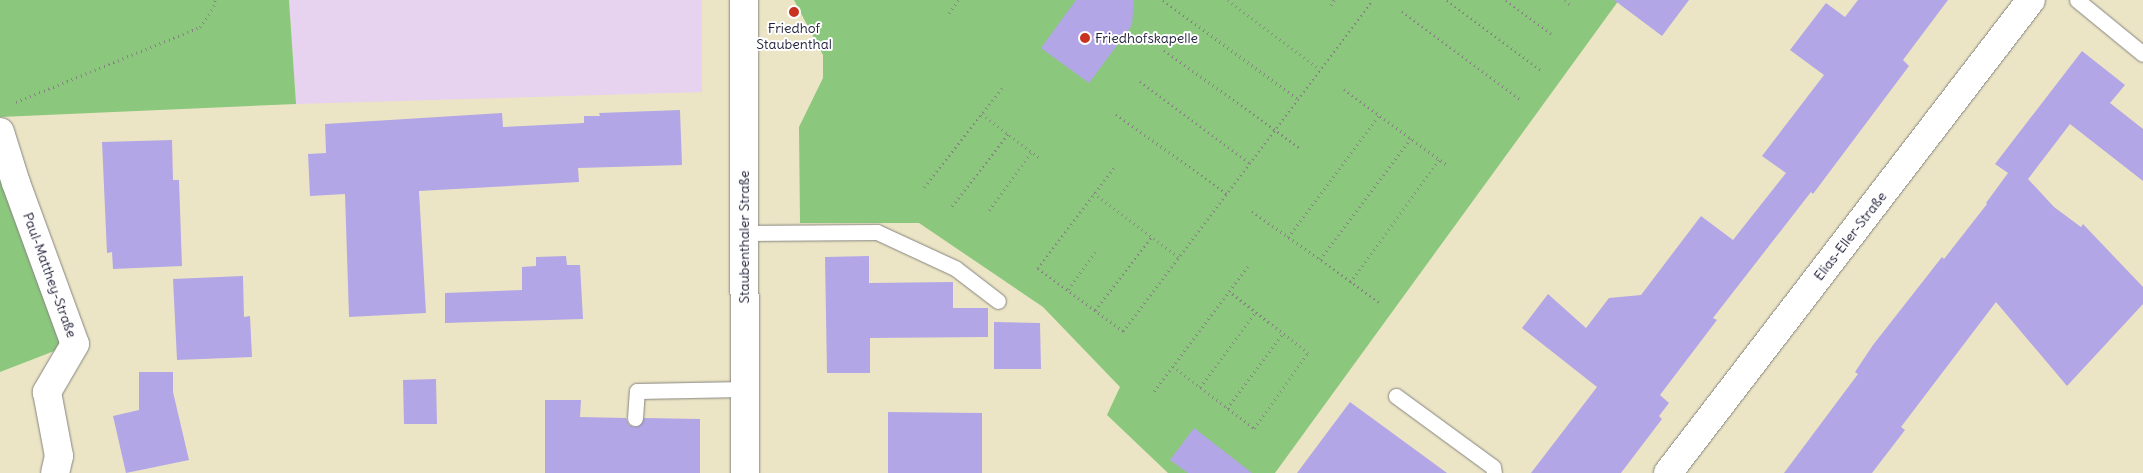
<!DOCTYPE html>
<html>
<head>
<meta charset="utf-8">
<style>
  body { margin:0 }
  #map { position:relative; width:2143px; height:473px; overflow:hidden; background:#ebe5c5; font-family:Delius,sans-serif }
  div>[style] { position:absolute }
  .built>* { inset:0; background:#e7d2ef }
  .green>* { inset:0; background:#8bc77d }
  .building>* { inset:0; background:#b3a6e6 }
  .path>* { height:3px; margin-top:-1.5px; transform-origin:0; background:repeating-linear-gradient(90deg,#868480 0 1px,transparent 0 5px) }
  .roads { filter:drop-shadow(0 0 1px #868480) drop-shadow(0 0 1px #868480) }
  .lane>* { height:15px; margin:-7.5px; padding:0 7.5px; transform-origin:7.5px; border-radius:7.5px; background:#fff }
  .street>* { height:28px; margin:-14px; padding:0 14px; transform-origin:14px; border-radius:14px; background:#fff }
  .secondary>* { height:28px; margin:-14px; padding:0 14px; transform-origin:14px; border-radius:14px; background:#fff }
  .dots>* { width:14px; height:14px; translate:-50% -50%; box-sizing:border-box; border:2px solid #fff; border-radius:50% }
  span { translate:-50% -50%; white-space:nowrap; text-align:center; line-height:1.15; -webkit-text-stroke:4px #fff; paint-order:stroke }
  .poi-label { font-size:14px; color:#22223b }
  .left { translate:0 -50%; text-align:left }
  .street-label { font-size:14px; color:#22223b }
</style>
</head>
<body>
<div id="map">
  <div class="built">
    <div style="clip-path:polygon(289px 0,702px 0,702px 92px,296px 104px)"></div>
  </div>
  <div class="green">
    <div style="clip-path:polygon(0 0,289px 0,296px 104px,0 117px)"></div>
    <div style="clip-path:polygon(794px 0,1619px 0,1275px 473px,1168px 473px,1107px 415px,1120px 387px,1043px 307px,919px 223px,800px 223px,799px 127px,823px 78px,823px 55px)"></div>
    <div style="clip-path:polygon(0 151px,62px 348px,0 372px)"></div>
  </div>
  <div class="building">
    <div style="clip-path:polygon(1076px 0,1134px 0,1132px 25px,1089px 83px,1041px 48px)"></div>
    <div style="clip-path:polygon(1614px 0,1689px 0,1662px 36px)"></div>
    <div style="clip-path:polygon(1858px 0,1948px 0,1903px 60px,1909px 66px,1813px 194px,1811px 192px,1713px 318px,1717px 320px,1660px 395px,1669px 403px,1659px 416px,1662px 419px,1621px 473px,1531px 473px,1597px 387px,1522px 328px,1548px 294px,1586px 328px,1609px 298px,1641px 295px,1701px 216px,1733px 240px,1786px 173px,1762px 156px,1824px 75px,1790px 50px,1826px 3px,1845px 17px)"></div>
    <div style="clip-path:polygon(2082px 51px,2125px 85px,2110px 103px,2143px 129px,2143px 181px,2070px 124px,2028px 179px,2054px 207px,2081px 227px,2083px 224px,2143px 287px,2143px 304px,2067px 386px,1996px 302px,1901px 427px,1905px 430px,1872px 473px,1784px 473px,1858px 374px,1855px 372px,1873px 345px,1942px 257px,1944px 259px,1987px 204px,1986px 203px,2008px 173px,1995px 164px)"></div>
    <div style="clip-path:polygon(680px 110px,682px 165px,578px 168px,579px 182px,419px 191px,426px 313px,349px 317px,345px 194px,310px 196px,308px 154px,326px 153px,325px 124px,502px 113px,503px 127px,584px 123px,584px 116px,600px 116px,599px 113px)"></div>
    <div style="clip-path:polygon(172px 140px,173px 180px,179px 180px,182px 266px,113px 269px,112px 252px,107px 253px,102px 142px)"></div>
    <div style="clip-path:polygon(566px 256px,567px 265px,580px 265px,583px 319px,445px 323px,445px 293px,522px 290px,522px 267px,536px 266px,536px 257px)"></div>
    <div style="clip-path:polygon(869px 256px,869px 283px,953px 282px,953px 308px,988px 308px,988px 337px,870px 338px,870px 373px,827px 373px,825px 257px)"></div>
    <div style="clip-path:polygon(243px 276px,244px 317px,250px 316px,252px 357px,177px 360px,173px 279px)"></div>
    <div style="clip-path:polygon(994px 322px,1040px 323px,1041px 369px,994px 369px)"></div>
    <div style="clip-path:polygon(139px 372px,173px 372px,173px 392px,189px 460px,126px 473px,113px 416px,139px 410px)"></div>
    <div style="clip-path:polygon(436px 379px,437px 424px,404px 424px,403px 380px)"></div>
    <div style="clip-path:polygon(545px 400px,581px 400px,580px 417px,626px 418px,629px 425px,634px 427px,639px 426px,644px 418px,700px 419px,700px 473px,545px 473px)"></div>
    <div style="clip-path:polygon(1350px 402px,1447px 473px,1297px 473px)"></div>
    <div style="clip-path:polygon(888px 412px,982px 413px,982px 473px,888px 473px)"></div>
    <div style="clip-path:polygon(1194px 428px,1252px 473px,1188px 473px,1170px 460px)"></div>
  </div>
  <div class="path">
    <div style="left:1163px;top:0;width:167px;rotate:36.3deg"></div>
    <div style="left:1228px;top:0;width:115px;rotate:36.9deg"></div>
    <div style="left:1447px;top:0;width:117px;rotate:36.7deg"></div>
    <div style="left:1506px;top:0;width:57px;rotate:36.5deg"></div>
    <div style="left:1565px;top:0;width:8px;rotate:40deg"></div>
    <div style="left:1331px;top:5px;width:6px;rotate:-59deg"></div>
    <div style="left:1402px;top:11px;width:147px;rotate:36.7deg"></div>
    <div style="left:949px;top:13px;width:16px;rotate:-55deg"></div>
    <div style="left:1164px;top:50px;width:168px;rotate:35.8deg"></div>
    <div style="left:1140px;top:81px;width:137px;rotate:36.7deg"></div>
    <div style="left:1344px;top:89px;width:128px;rotate:36.4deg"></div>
    <div style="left:16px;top:102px;width:199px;rotate:-22.2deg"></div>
    <div style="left:200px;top:27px;width:25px;rotate:-56deg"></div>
    <div style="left:214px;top:6px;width:6px;rotate:-81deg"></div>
    <div style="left:982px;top:114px;width:73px;rotate:37.2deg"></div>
    <div style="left:1116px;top:114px;width:137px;rotate:35.8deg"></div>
    <div style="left:1114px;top:168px;width:126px;rotate:127.2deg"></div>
    <div style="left:1038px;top:268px;width:106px;rotate:36.5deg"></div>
    <div style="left:1123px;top:331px;width:414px;rotate:-53deg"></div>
    <div style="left:924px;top:187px;width:129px;rotate:-51.6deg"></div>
    <div style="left:1094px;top:193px;width:106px;rotate:37deg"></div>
    <div style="left:952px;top:206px;width:91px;rotate:-52.1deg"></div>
    <div style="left:989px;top:210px;width:73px;rotate:-53.9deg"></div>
    <div style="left:1252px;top:211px;width:156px;rotate:35.6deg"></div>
    <div style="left:1288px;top:237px;width:152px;rotate:-53.3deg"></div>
    <div style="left:1320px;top:259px;width:151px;rotate:-53.1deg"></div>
    <div style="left:1350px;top:282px;width:152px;rotate:-53.8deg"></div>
    <div style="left:1068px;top:289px;width:49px;rotate:-54.1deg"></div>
    <div style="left:1095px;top:310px;width:93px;rotate:-52.4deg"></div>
    <div style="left:1173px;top:366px;width:102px;rotate:37.4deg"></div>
    <div style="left:1254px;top:428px;width:92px;rotate:-54.2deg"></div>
    <div style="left:1308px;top:353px;width:100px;rotate:-141.9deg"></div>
    <div style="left:1200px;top:387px;width:94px;rotate:-53.6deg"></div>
    <div style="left:1154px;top:391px;width:156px;rotate:-53.1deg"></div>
    <div style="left:1227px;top:408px;width:94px;rotate:-53.3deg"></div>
  </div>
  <div class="roads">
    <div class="lane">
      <div style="left:2077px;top:0;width:85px;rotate:39.3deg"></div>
      <div style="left:745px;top:233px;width:132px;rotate:-0.4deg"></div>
      <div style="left:877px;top:232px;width:86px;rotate:24.8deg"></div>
      <div style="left:955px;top:268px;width:54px;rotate:37.5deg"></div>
      <div style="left:1396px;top:396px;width:120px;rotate:36.2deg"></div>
      <div style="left:1493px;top:467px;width:6px;rotate:81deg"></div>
      <div style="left:635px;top:418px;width:27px;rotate:-86deg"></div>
      <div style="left:637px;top:391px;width:108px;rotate:-1.1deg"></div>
    </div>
    <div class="street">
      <div style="left:0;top:132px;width:53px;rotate:72.6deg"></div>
      <div style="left:16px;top:183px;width:171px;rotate:69.9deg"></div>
      <div style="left:75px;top:344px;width:56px;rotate:120.3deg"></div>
      <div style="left:47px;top:392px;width:65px;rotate:79.4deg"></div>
      <div style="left:59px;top:456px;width:17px;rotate:103deg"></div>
      <div style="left:1668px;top:473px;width:596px;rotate:-52.5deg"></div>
    </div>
    <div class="secondary">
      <div style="left:744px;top:0;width:473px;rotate:89.9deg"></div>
    </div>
  </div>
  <div class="dots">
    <div style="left:794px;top:12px;background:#c8321e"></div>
    <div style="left:1085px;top:38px;background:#c8321e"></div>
  </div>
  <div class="poi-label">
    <span style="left:794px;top:36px">Friedhof<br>Staubenthal</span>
    <span class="left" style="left:1095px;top:38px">Friedhofskapelle</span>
  </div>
  <div class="street-label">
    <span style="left:1850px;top:236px;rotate:-52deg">Elias-Eller-Straße</span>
    <span style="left:744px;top:237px;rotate:-90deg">Staubenthaler Straße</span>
    <span style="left:50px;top:275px;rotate:70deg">Paul-Matthey-Straße</span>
  </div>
</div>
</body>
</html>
